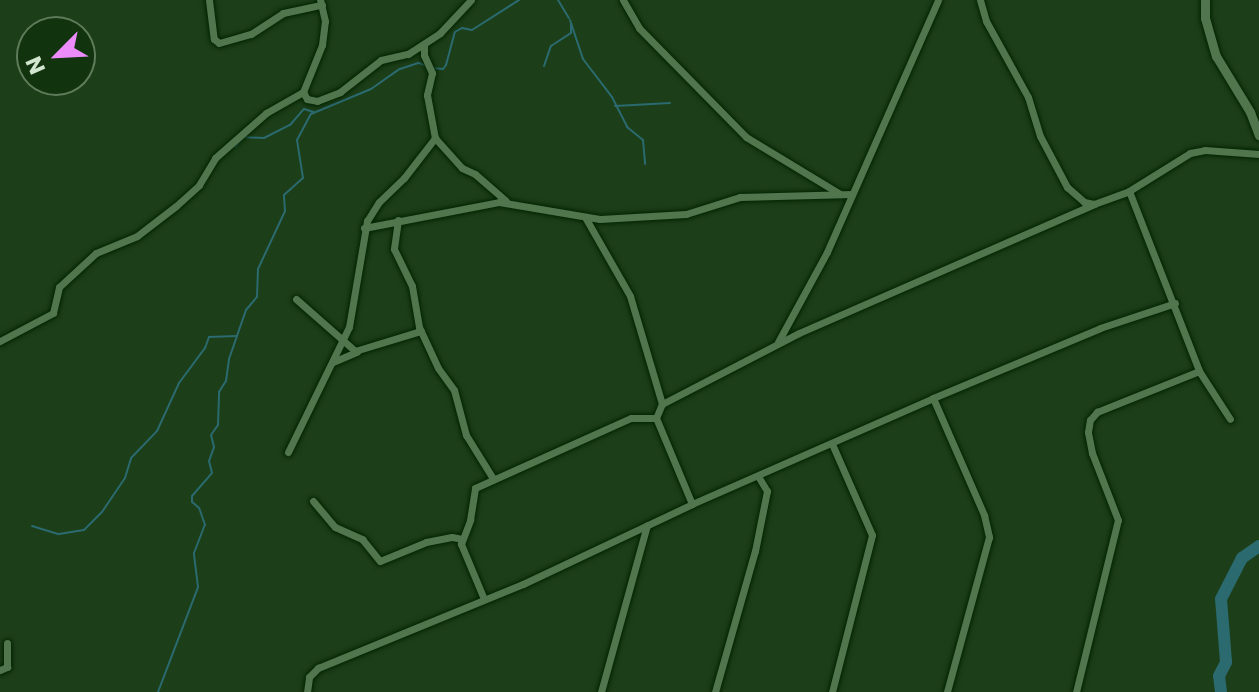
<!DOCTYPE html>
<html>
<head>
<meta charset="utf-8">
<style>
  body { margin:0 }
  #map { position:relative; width:1259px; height:692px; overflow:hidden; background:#1c3e18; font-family:Poppins,sans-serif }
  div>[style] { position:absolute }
  .stream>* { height:2px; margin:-1px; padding:0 1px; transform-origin:1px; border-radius:1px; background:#2b6a6f }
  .river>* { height:12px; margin:-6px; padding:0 6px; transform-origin:6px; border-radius:6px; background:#2b6a6f }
  .roads { filter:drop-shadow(0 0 2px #022401) drop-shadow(0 0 2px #022401) }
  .minor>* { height:7px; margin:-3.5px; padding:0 3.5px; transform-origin:3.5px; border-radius:3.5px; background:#51754d }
  .tertiary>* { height:9px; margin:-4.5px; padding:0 4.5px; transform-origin:4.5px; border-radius:4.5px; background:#51754d }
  span { translate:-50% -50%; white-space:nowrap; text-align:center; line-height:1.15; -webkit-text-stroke:8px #11340e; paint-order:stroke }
  .north { position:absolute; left:16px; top:16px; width:80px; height:80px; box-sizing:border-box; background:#11340e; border:2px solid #5e7b5b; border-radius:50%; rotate:246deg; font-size:22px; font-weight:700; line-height:32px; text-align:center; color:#d2e6cf }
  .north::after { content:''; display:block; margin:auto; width:28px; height:36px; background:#ec8cfb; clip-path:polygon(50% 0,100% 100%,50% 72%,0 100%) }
</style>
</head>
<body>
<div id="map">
  <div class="stream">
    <div style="left:558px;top:0;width:21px;rotate:59deg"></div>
    <div style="left:570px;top:20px;width:41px;rotate:71.6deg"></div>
    <div style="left:583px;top:59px;width:48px;rotate:52.7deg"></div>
    <div style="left:612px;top:97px;width:34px;rotate:63deg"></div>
    <div style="left:627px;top:127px;width:21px;rotate:39deg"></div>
    <div style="left:643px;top:140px;width:24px;rotate:85deg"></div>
    <div style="left:544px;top:66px;width:21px;rotate:-71deg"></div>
    <div style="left:551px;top:46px;width:24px;rotate:-33deg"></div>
    <div style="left:571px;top:33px;width:9px;rotate:-90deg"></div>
    <div style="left:433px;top:68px;width:10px;rotate:6deg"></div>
    <div style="left:443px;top:69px;width:5px;rotate:-53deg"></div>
    <div style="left:446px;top:65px;width:34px;rotate:-75deg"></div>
    <div style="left:455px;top:32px;width:8px;rotate:-30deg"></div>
    <div style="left:462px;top:28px;width:10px;rotate:11deg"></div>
    <div style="left:472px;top:30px;width:56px;rotate:-32.6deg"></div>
    <div style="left:615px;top:106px;width:55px;rotate:-3.1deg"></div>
    <div style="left:235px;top:147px;width:13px;rotate:-48deg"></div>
    <div style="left:244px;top:137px;width:20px;rotate:3deg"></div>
    <div style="left:264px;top:138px;width:29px;rotate:-27deg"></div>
    <div style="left:290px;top:125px;width:21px;rotate:-49deg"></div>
    <div style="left:304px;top:109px;width:10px;rotate:17deg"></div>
    <div style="left:32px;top:526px;width:28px;rotate:17deg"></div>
    <div style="left:59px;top:534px;width:25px;rotate:-9deg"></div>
    <div style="left:84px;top:530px;width:25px;rotate:-45deg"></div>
    <div style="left:102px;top:512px;width:41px;rotate:-55.9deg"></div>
    <div style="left:125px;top:478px;width:21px;rotate:-73deg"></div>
    <div style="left:131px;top:458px;width:37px;rotate:-46deg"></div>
    <div style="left:157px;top:431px;width:53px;rotate:-65.4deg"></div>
    <div style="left:179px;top:383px;width:44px;rotate:-53.4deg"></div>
    <div style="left:205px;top:348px;width:12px;rotate:-70deg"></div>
    <div style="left:209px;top:337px;width:27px;rotate:-2deg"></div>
    <div style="left:158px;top:692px;width:112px;rotate:-69.1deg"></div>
    <div style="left:198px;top:587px;width:34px;rotate:-97deg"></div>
    <div style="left:194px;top:553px;width:30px;rotate:-69deg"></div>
    <div style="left:205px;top:525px;width:18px;rotate:-109deg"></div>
    <div style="left:199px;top:508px;width:9px;rotate:-139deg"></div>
    <div style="left:192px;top:502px;width:6px;rotate:-90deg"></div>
    <div style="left:192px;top:496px;width:30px;rotate:-49deg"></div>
    <div style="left:212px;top:473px;width:12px;rotate:-104deg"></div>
    <div style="left:209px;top:461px;width:15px;rotate:-70deg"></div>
    <div style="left:214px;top:447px;width:12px;rotate:-104deg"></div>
    <div style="left:211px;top:435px;width:12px;rotate:-55deg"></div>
    <div style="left:218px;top:425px;width:33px;rotate:-88deg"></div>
    <div style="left:219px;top:392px;width:13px;rotate:-58deg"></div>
    <div style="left:226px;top:381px;width:22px;rotate:-82deg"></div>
    <div style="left:229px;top:359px;width:52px;rotate:-70.9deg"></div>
    <div style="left:246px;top:310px;width:17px;rotate:-50deg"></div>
    <div style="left:257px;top:297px;width:28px;rotate:-88deg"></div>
    <div style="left:258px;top:269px;width:64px;rotate:-65deg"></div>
    <div style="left:285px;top:211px;width:16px;rotate:-94deg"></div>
    <div style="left:284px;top:195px;width:25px;rotate:-42deg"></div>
    <div style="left:303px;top:178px;width:38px;rotate:-99deg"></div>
    <div style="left:297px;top:140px;width:30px;rotate:-62deg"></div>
    <div style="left:311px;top:114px;width:65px;rotate:-22.6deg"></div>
    <div style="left:371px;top:89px;width:35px;rotate:-35deg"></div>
    <div style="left:400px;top:69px;width:20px;rotate:-18deg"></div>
    <div style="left:419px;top:63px;width:9px;rotate:21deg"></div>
  </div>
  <div class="river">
    <div style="left:1221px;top:692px;width:16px;rotate:-97deg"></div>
    <div style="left:1219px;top:676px;width:16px;rotate:-63deg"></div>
    <div style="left:1226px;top:662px;width:63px;rotate:-94.5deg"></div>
    <div style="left:1221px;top:599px;width:46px;rotate:-62.9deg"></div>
    <div style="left:1242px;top:558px;width:21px;rotate:-35deg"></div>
  </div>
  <div class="roads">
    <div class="minor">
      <div style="left:209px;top:0;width:39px;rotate:83deg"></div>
      <div style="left:214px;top:39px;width:6px;rotate:39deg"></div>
      <div style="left:219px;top:43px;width:33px;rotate:-16deg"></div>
      <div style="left:251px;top:34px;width:38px;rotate:-33deg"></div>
      <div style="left:283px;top:13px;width:40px;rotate:-12deg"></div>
      <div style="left:623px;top:0;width:32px;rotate:60deg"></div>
      <div style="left:639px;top:28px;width:153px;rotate:45.5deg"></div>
      <div style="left:746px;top:137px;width:110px;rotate:31.2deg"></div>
      <div style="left:980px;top:0;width:22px;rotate:74deg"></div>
      <div style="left:986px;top:21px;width:87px;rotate:61.1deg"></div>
      <div style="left:1028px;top:97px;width:41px;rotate:72.9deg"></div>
      <div style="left:1040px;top:136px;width:58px;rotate:62.1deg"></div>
      <div style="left:1067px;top:187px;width:23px;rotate:41deg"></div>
      <div style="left:1084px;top:202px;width:10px;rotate:11deg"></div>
      <div style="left:1094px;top:204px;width:37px;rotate:-20deg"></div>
      <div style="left:1129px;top:191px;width:72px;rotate:-31.9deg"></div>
      <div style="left:1190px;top:153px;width:15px;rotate:-11deg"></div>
      <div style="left:1205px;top:150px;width:54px;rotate:4.2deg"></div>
      <div style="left:424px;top:44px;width:11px;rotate:90deg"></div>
      <div style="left:424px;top:55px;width:20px;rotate:66deg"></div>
      <div style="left:432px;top:73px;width:23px;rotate:103deg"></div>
      <div style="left:427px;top:95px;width:44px;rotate:79.5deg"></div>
      <div style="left:435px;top:138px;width:40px;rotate:48deg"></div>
      <div style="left:462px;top:168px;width:14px;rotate:25deg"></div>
      <div style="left:475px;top:174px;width:41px;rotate:41.1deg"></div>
      <div style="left:303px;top:92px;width:8px;rotate:60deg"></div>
      <div style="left:307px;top:99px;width:10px;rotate:11deg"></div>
      <div style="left:317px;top:101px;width:25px;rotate:-21deg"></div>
      <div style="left:340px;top:92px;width:52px;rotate:-38deg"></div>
      <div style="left:381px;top:60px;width:28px;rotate:-13deg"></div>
      <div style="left:408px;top:54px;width:38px;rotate:-33deg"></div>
      <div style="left:440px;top:33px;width:45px;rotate:-46.8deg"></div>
      <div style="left:1129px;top:191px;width:193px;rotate:68.7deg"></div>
      <div style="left:1199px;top:371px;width:57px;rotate:57.1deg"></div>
      <div style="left:585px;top:217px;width:91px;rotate:60.3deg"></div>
      <div style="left:630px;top:296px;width:113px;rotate:73.5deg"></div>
      <div style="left:398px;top:220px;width:29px;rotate:98deg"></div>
      <div style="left:394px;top:249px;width:41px;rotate:64.1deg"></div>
      <div style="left:412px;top:286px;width:42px;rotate:80.3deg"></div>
      <div style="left:419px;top:327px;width:45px;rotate:65.1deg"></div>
      <div style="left:438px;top:368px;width:27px;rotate:54deg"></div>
      <div style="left:454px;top:390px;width:47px;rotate:75.1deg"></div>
      <div style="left:466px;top:435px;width:49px;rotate:58.2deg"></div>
      <div style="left:364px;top:228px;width:137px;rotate:-10.9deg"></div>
      <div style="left:499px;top:202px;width:102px;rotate:9.6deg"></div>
      <div style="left:600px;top:219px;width:86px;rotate:-3.3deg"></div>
      <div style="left:686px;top:214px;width:57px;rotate:-17.5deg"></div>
      <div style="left:740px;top:197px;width:112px;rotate:-1.5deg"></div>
      <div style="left:296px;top:299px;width:79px;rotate:41.4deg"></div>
      <div style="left:355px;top:351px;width:69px;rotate:-16.9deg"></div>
      <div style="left:0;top:341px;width:60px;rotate:-27.8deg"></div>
      <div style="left:53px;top:313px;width:27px;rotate:-77deg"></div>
      <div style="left:59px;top:287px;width:50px;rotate:-42.6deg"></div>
      <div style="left:96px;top:253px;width:44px;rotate:-22.5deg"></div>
      <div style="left:137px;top:236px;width:49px;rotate:-37.6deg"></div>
      <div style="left:176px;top:206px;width:31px;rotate:-42deg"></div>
      <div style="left:199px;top:185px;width:31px;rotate:-59deg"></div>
      <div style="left:215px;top:158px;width:68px;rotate:-41.4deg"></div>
      <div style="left:266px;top:113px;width:43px;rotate:-29.6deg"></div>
      <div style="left:303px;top:92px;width:51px;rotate:-68deg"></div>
      <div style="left:322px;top:45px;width:24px;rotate:-83deg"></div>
      <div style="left:325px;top:21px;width:22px;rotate:-103deg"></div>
      <div style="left:778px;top:342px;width:102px;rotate:-61.4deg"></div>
      <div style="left:827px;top:252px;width:275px;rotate:-66.2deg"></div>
      <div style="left:333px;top:362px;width:26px;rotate:-23deg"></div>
      <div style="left:933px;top:398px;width:128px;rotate:66.4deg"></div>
      <div style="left:984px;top:515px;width:23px;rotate:77deg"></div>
      <div style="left:989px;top:537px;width:161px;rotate:105.2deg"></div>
      <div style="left:288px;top:452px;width:139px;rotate:-64deg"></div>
      <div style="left:349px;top:327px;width:108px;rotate:-80.4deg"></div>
      <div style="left:367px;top:221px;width:22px;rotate:-58deg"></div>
      <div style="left:379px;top:202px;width:35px;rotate:-44deg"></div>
      <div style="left:404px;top:178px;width:51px;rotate:-52.2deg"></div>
      <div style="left:313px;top:501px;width:34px;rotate:50deg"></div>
      <div style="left:335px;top:527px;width:30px;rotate:24deg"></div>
      <div style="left:362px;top:539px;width:28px;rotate:51deg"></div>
      <div style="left:380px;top:561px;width:50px;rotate:-22.4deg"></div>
      <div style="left:426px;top:542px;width:26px;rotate:-11deg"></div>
      <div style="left:452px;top:537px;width:10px;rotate:11deg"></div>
      <div style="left:692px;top:504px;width:93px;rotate:-112.7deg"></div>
      <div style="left:656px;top:418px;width:15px;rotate:-67deg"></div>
      <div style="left:662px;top:404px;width:154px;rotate:-27.4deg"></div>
      <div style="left:799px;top:333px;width:322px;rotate:-23.6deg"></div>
      <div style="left:484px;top:599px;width:60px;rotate:-112.7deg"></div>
      <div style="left:461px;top:544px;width:26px;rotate:-69deg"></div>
      <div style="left:470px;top:520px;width:32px;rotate:-81deg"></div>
      <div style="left:475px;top:488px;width:171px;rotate:-24.2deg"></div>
      <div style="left:631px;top:418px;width:25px"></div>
      <div style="left:0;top:670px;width:8px;rotate:-23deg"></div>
      <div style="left:7px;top:667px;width:24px;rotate:-90deg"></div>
      <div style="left:307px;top:692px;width:15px;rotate:-82deg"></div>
      <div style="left:309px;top:677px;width:13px;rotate:-45deg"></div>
      <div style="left:318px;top:668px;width:222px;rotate:-22.3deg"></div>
      <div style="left:523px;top:584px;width:187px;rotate:-25.3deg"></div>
      <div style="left:692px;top:504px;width:263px;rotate:-23.7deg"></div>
      <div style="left:933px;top:398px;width:181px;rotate:-22.7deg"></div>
      <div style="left:1100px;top:328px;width:79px;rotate:-18.4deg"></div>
      <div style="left:601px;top:692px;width:173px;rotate:-74.6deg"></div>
      <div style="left:715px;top:692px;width:147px;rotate:-74.2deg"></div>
      <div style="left:755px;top:551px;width:61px;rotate:-78.7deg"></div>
      <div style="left:767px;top:491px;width:17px;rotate:-121deg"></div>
      <div style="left:832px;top:692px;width:162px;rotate:-75.7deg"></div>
      <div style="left:872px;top:535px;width:99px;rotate:-113.7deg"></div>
      <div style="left:1076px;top:692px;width:177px;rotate:-76.3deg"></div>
      <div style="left:1118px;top:520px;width:72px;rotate:-111.2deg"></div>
      <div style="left:1092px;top:453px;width:21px;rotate:-101deg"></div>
      <div style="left:1088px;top:432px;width:12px;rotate:-81deg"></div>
      <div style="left:1090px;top:420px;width:11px;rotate:-49deg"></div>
      <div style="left:1097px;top:412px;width:110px;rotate:-21.9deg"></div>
    </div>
    <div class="tertiary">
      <div style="left:1205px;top:0;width:18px;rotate:90deg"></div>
      <div style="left:1205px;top:18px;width:40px;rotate:74deg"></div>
      <div style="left:1216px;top:56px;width:66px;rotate:58.7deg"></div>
      <div style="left:1250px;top:112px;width:25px;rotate:69deg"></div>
    </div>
  </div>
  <div class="north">N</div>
</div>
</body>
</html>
